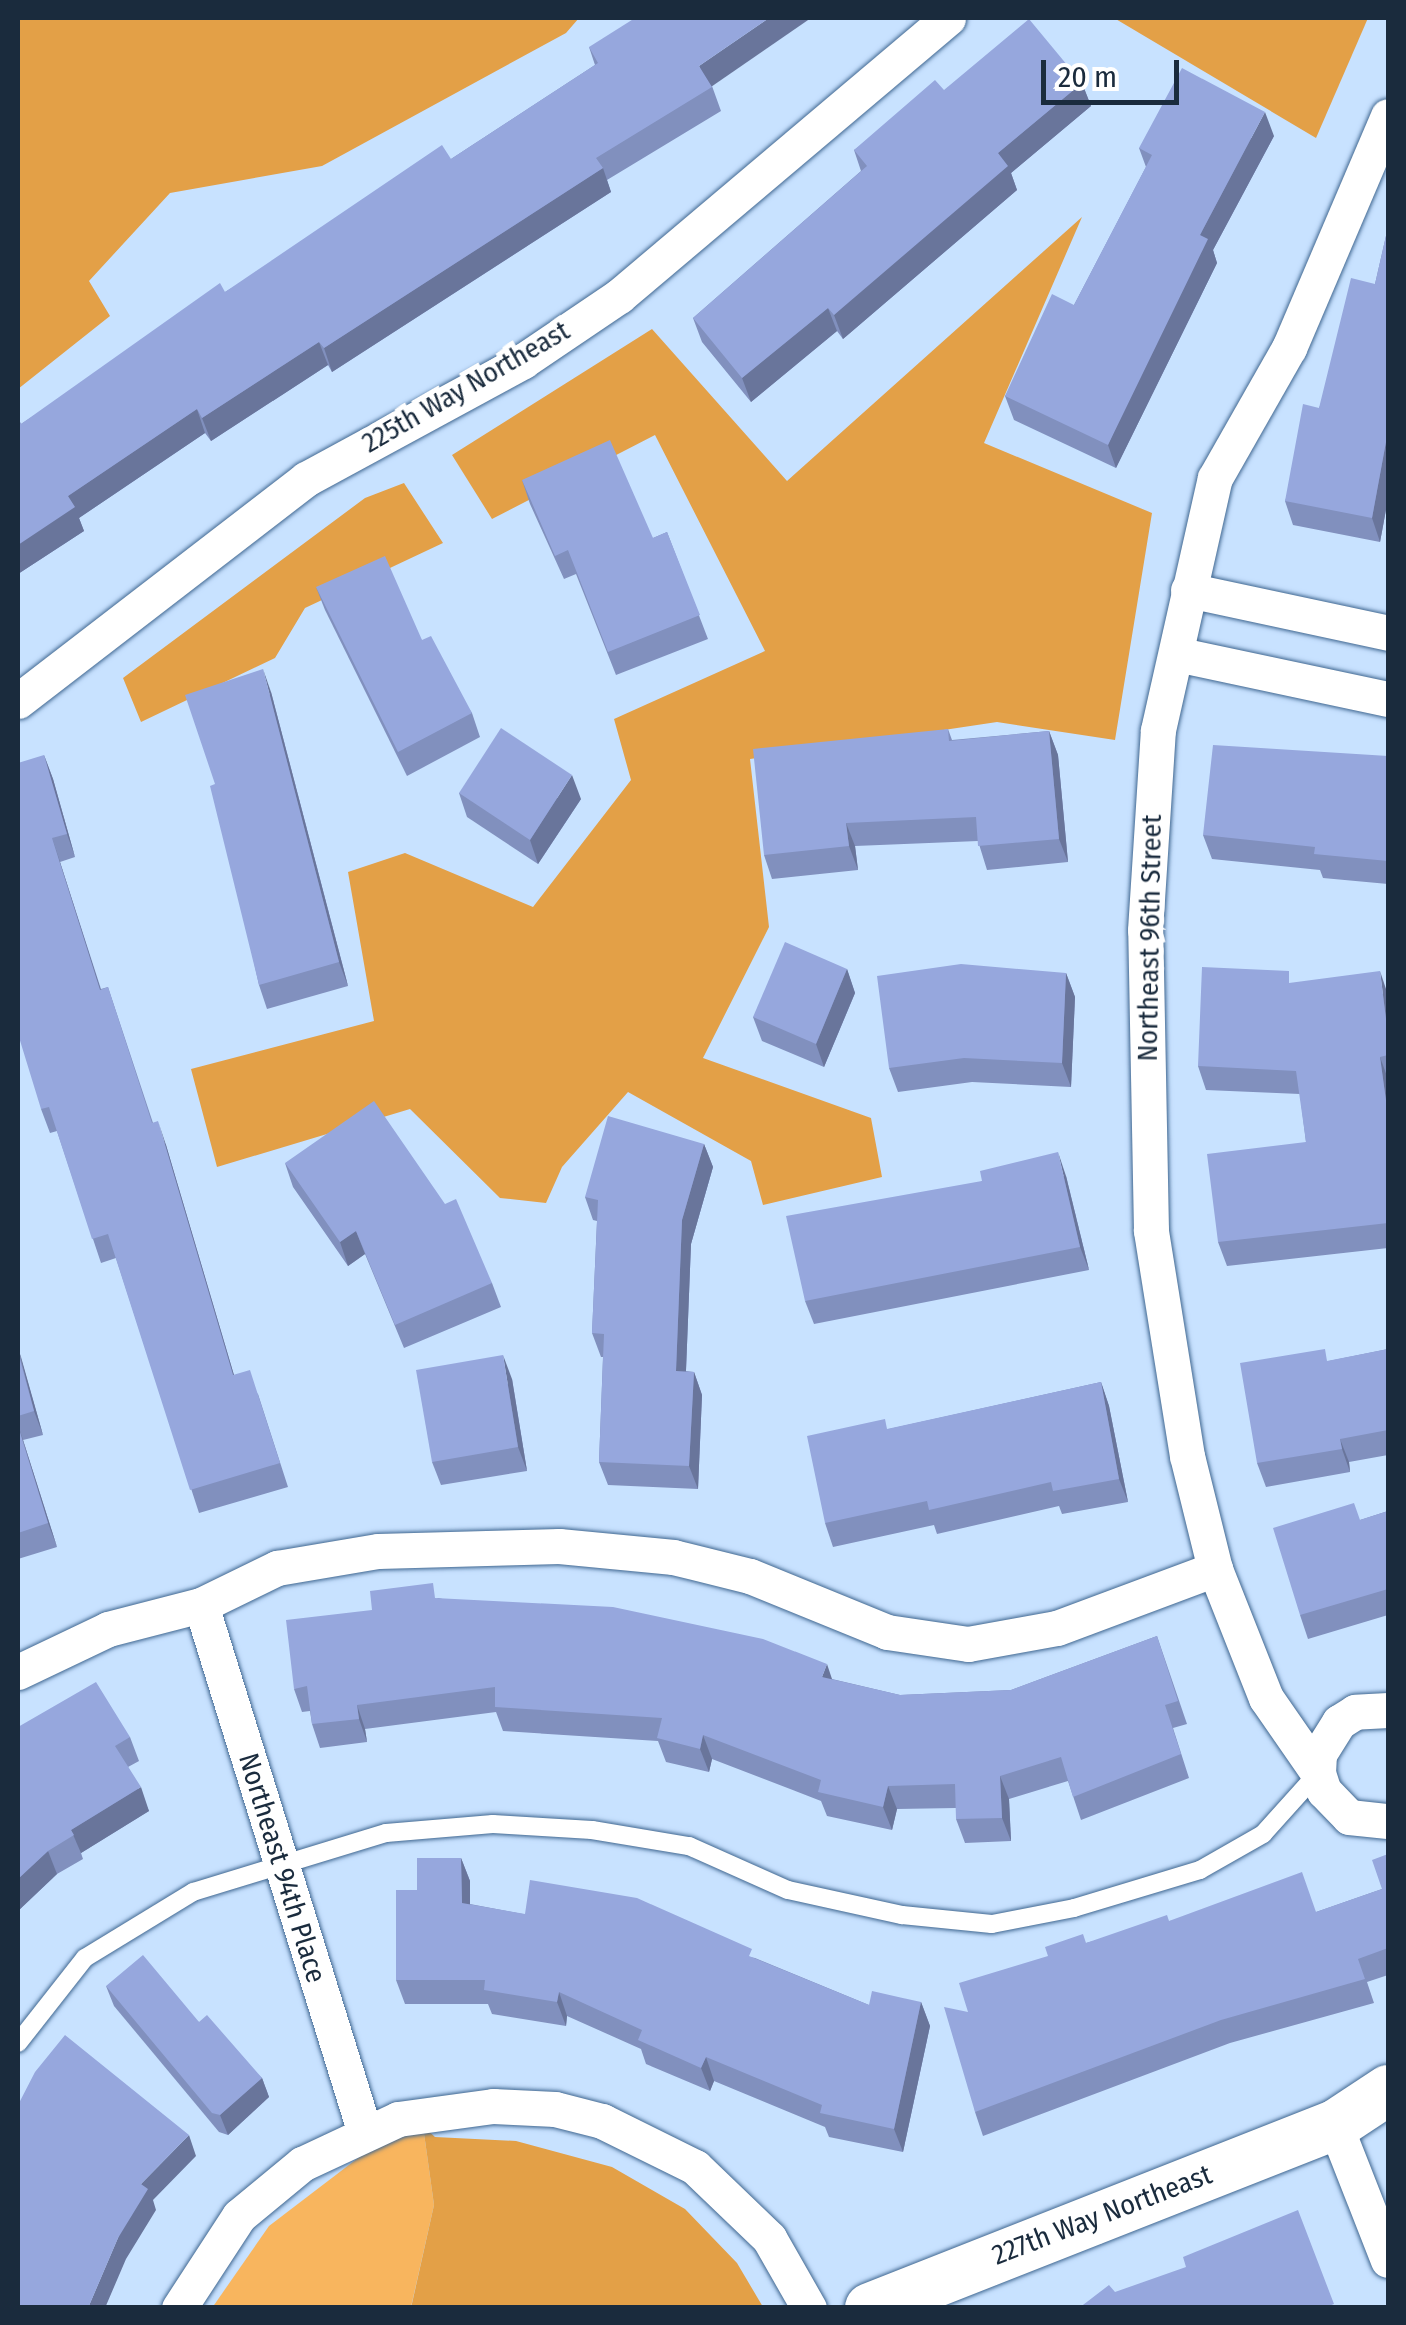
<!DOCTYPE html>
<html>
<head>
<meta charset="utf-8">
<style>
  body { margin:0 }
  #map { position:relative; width:1406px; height:2325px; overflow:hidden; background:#c8e2ff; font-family:"Fira Sans Condensed",sans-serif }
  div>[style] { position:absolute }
  .green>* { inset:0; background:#f8b55e }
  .forest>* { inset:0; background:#e3a047 }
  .roads { filter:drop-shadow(0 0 2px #406791) drop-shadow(0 0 2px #406791) }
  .lane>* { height:18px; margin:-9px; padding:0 9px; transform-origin:9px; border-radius:9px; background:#fff }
  .street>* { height:35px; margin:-17.5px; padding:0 17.5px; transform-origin:17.5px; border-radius:17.5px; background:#fff }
  .secondary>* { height:50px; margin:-25px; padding:0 25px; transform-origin:25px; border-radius:25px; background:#fff }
  .wall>* { inset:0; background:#8190be }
  .shaded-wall>* { inset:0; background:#69759b }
  .building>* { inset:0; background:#96a7dd }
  span { translate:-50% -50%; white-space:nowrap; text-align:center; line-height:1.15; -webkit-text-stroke:10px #fff; paint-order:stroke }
  .street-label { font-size:28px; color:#1a2b3d }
  .frame { position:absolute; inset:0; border:20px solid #1a2b3d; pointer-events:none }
  .scale { position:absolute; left:1041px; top:60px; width:138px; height:45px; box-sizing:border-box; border:5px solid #1a2b3d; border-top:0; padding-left:12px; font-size:30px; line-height:35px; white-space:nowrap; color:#1a2b3d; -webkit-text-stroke:8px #fff; paint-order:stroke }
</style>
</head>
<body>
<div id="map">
  <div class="green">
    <div style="clip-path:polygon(423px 2126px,434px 2205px,411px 2307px,212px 2308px,269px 2226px,379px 2142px)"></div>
  </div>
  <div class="forest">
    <div style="clip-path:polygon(18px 18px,579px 18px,566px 33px,322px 166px,170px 193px,89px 281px,110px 316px,18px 389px)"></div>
    <div style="clip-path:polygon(1114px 18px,1368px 18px,1316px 138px)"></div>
    <div style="clip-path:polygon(1082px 217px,984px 443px,1152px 513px,1115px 740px,997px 722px,750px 759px,769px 927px,703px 1058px,871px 1118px,882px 1177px,763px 1205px,751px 1161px,628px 1092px,562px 1167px,546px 1203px,500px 1198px,410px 1109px,217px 1167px,191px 1069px,374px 1021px,348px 872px,405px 853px,533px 907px,631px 780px,614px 719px,765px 651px,655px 435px,492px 519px,452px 455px,652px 329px,787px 481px)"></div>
    <div style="clip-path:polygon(404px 483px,443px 543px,305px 608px,275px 658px,141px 722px,123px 678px,365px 498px)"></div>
    <div style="clip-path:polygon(423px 2126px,435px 2137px,516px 2141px,612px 2167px,685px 2209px,737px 2263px,763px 2307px,411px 2308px,434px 2205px)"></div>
  </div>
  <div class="roads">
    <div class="lane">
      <div style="left:18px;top:2043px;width:108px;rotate:-51.8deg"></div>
      <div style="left:85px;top:1958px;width:127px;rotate:-31.4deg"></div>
      <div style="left:193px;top:1892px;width:202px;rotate:-17deg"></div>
      <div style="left:386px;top:1833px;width:107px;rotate:-4.8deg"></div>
      <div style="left:493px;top:1824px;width:99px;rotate:3.5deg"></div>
      <div style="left:592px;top:1830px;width:98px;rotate:9.4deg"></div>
      <div style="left:689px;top:1846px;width:108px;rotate:24deg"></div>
      <div style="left:788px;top:1890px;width:117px;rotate:12.4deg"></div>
      <div style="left:902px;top:1915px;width:90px;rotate:5.7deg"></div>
      <div style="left:992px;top:1924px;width:84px;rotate:-11deg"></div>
      <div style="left:1074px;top:1908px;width:132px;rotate:-16.8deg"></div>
      <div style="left:1200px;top:1870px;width:73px;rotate:-29.7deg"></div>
      <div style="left:1263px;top:1834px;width:82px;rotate:-48deg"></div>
    </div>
    <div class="street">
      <div style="left:1188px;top:590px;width:205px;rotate:12.1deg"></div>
      <div style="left:1176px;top:654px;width:217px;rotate:12deg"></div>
      <div style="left:18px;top:701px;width:364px;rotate:-37.6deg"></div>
      <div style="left:306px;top:479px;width:247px;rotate:-28.5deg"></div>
      <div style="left:523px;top:361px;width:116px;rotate:-34.1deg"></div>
      <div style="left:619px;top:296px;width:431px;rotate:-40.2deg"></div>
      <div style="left:201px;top:1605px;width:550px;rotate:72.75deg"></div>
      <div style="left:18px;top:1672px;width:100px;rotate:-25.5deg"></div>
      <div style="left:108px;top:1629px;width:96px;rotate:-14.5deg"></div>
      <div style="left:201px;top:1605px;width:85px;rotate:-26deg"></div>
      <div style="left:277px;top:1568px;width:102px;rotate:-9.6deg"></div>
      <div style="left:378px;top:1551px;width:181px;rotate:-1.6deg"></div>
      <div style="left:559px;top:1546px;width:115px;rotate:5.5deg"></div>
      <div style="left:673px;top:1557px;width:79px;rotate:13.9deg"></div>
      <div style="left:750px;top:1576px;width:148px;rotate:22.2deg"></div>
      <div style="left:887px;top:1632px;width:82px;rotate:8.4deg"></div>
      <div style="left:968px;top:1644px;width:90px;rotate:-10.2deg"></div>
      <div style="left:1057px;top:1628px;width:169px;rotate:-20.5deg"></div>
      <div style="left:1388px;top:1710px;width:33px;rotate:177deg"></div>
      <div style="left:1355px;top:1712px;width:19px;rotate:148deg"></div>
      <div style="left:1339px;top:1722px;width:38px;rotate:122deg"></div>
      <div style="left:1319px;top:1754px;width:19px;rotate:93deg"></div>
      <div style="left:1318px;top:1773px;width:19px;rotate:72deg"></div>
      <div style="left:1324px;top:1791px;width:36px;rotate:46deg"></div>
      <div style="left:1349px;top:1817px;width:39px;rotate:6deg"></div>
      <div style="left:1318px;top:1773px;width:91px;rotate:-124.7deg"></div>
      <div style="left:1266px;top:1698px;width:139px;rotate:-111.6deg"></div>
      <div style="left:1215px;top:1569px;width:116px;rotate:-103.9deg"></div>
      <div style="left:1187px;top:1456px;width:228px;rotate:-99.1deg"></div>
      <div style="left:1151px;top:1231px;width:301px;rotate:-91.1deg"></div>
      <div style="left:1145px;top:930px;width:200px;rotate:-86.3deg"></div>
      <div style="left:1158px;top:730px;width:258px;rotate:-77.3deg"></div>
      <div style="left:1215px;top:478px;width:150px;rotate:-60.4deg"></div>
      <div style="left:1289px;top:348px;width:252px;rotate:-66.9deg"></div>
      <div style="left:1335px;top:2125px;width:145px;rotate:68.6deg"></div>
      <div style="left:179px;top:2308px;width:110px;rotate:-56.9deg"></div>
      <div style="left:239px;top:2216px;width:82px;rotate:-39.5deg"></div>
      <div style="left:302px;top:2164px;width:106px;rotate:-25.1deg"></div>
      <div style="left:398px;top:2119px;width:96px;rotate:-7.8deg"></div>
      <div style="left:493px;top:2106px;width:62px;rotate:2.8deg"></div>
      <div style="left:555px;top:2109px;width:49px;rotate:14.3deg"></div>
      <div style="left:602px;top:2121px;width:104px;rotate:26.3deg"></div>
      <div style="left:695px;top:2167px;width:103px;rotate:43.8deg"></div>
      <div style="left:769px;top:2238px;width:81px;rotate:60.3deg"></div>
    </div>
    <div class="secondary">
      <div style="left:870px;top:2308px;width:500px;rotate:-21.5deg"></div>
      <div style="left:1335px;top:2125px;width:64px;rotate:-33.4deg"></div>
    </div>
  </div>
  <div class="wall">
    <div style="clip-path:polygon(589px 47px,712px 86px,721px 111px,607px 180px,611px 192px,332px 372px,328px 365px,211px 441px,205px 433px,79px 518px,84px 531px,18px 574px,18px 418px,21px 424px,225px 292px,451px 159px,595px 65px)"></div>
    <div style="clip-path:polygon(1082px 83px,1091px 106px,1011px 173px,1017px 190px,843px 339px,837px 331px,751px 402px,702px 342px,693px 318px,861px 171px,854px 150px,944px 90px)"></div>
    <div style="clip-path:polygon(1274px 136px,1213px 250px,1217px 263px,1116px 468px,1014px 420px,1005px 396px,1074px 305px,1146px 167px,1139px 148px)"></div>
    <div style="clip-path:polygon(1388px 227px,1388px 499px,1380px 542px,1293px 525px,1285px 501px,1319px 408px,1375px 284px)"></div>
    <div style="clip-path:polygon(522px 480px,653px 538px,667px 532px,708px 639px,616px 675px,576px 574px,564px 579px,530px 504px)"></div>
    <div style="clip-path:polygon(316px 587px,422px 640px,472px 713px,480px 737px,407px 776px,325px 610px)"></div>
    <div style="clip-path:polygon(271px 692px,348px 986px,267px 1009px,259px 985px,215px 784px)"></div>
    <div style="clip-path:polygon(948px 729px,952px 740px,1049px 731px,1058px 755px,1068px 862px,987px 870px,978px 841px,855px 846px,858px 870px,772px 879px,764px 855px)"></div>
    <div style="clip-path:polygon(44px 755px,53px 779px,75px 857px,60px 862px,101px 989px,108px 987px,153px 1123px,166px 1145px,234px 1375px,258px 1394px,288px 1487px,199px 1513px,116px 1258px,101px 1263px,57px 1131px,50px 1133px,41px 1109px)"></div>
    <div style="clip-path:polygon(1388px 756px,1388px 884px,1323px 878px,1320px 870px,1212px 859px,1203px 835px)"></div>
    <div style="clip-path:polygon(459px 793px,581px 799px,538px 864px,467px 817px)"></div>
    <div style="clip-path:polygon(847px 969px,855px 993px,824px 1067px,762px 1041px,753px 1017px)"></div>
    <div style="clip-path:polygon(1066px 973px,1075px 997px,1071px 1087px,972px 1082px,898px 1092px,889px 1068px)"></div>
    <div style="clip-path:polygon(1294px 983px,1388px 995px,1388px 1248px,1227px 1266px,1218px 1242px,1306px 1142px,1300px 1094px,1206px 1090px,1198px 1066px)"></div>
    <div style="clip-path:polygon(704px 1144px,713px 1167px,691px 1244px,686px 1371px,694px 1372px,702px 1395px,698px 1489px,608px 1485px,599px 1462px,603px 1357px,601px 1357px,592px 1333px,597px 1221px,593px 1220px,585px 1197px)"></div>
    <div style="clip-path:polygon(285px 1163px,492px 1283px,501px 1307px,404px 1348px,365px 1254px,348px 1266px,293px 1187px)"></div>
    <div style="clip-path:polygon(1066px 1176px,1089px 1270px,814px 1324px,805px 1301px,982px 1181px)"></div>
    <div style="clip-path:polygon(18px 1348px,43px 1435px,23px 1440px,57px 1547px,18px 1559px)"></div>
    <div style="clip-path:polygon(1388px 1349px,1388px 1455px,1349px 1462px,1350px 1472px,1266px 1487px,1257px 1463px,1329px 1361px)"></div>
    <div style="clip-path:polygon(512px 1379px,527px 1471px,441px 1485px,432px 1462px)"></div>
    <div style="clip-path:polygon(1101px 1382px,1109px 1406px,1128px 1502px,1062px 1514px,1059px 1506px,937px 1534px,934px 1525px,833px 1547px,825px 1523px,889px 1429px)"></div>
    <div style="clip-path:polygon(1388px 1511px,1388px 1615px,1308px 1639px,1300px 1615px,1360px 1520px)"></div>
    <div style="clip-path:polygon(438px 1598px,832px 1679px,900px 1695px,1011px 1690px,1157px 1636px,1187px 1724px,1173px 1728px,1189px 1778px,1081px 1820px,1068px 1781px,1009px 1799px,1011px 1841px,965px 1843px,956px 1819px,956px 1808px,897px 1809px,892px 1830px,827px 1816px,821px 1801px,712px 1759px,709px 1772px,666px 1762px,658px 1741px,503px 1731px,496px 1712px,365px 1729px,367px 1742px,320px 1748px,312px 1724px,310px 1711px,302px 1712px,294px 1689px)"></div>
    <div style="clip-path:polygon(18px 1727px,130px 1737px,139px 1761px,128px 1767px,149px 1811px,81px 1853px,83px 1859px,57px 1874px,18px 1911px)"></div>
    <div style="clip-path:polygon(1388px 1854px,1388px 1975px,1367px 1982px,1374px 2003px,1230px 2043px,983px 2136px,975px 2112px,968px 2012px,1086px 1943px,1169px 1921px,1316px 1912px,1382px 1889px)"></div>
    <div style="clip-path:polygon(461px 1858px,470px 1881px,470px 1904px,755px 1958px,869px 2005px,921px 2002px,930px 2026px,903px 2152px,829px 2137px,825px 2127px,714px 2081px,710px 2091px,646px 2064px,641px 2049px,567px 2016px,566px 2026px,492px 2014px,488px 2004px,405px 2004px,396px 1980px,417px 1890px)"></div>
    <div style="clip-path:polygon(106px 1986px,199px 2022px,262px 2078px,269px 2097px,228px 2135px,219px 2132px,114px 2006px)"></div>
  </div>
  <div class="shaded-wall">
    <div style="clip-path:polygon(769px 18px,811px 18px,708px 89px,699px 66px)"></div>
    <div style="clip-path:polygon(1082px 83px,1091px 106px,1011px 173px,1017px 190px,843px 339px,834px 315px,998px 153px)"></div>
    <div style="clip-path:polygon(1265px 112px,1274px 136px,1213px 250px,1217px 263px,1116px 468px,1108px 445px,1200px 235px)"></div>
    <div style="clip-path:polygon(603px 168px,611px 192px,332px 372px,324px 348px)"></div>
    <div style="clip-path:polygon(828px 308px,837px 331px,751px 402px,742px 378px)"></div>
    <div style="clip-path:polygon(319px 342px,328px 365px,211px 441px,202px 418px)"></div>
    <div style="clip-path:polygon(197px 409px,205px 433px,79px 518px,84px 531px,18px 574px,18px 545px,68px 496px)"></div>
    <div style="clip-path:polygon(1388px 431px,1388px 499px,1380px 542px,1372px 518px)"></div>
    <div style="clip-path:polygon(263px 669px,271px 692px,348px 986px,339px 962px)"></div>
    <div style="clip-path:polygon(1049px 731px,1058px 755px,1068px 862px,1059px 839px)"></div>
    <div style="clip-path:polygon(44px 755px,53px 779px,75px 857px,67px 834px)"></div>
    <div style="clip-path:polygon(572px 775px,581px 799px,538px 864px,530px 840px)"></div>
    <div style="clip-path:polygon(846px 823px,855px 846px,858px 870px,849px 846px)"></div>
    <div style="clip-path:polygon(52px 838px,60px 862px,108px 1013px,100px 990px)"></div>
    <div style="clip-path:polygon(847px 969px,855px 993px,824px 1067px,816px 1044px)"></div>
    <div style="clip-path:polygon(1380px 971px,1388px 995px,1388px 1035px)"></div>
    <div style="clip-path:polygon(1066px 973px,1075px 997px,1071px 1087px,1062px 1063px)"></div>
    <div style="clip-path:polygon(1380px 1057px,1388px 1079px,1388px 1115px)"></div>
    <div style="clip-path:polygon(158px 1121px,166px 1145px,241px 1399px,233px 1375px)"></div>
    <div style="clip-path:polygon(704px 1144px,713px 1167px,691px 1244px,685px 1395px,676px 1371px,682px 1220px)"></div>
    <div style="clip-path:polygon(1058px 1152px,1066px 1176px,1089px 1270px,1080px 1247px)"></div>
    <div style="clip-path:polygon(356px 1231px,365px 1254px,348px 1266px,340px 1242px)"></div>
    <div style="clip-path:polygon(18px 1348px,21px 1357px,43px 1435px,34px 1411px)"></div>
    <div style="clip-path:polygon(503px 1355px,512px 1379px,527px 1471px,518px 1447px)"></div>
    <div style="clip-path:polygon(694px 1372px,702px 1395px,698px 1489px,689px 1466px)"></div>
    <div style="clip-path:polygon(1101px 1382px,1109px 1406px,1128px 1502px,1119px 1479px)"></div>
    <div style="clip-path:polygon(18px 1425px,23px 1440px,57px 1547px,48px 1523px)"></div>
    <div style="clip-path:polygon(1340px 1439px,1349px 1462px,1350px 1472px,1342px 1449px)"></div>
    <div style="clip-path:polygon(827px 1664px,835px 1688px,822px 1677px)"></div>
    <div style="clip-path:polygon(357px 1705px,365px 1729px,367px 1742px,359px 1719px)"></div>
    <div style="clip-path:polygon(703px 1735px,712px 1759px,709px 1772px,700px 1749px)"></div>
    <div style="clip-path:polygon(1000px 1776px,1009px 1799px,1011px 1841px,1002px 1818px)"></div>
    <div style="clip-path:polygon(888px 1786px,897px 1809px,892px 1830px,883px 1807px)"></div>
    <div style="clip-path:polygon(141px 1787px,149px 1811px,81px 1853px,71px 1830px)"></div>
    <div style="clip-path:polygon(48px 1851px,57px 1874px,18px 1911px,18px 1879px)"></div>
    <div style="clip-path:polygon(461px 1858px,470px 1881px,470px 1926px,462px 1903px)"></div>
    <div style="clip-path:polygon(559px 1992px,567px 2016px,566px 2026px,557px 2002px)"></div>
    <div style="clip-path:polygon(921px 2002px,930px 2026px,903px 2152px,894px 2129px)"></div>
    <div style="clip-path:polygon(706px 2057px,714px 2081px,710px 2091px,701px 2068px)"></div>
    <div style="clip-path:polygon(262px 2078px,269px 2097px,228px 2135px,220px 2115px)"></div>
    <div style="clip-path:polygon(189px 2135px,196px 2156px,153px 2200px,156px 2210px,126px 2259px,105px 2308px,88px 2308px,141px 2184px)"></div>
  </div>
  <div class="building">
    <div style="clip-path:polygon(635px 18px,769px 18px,699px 66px,712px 87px,596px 158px,603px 168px,324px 348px,319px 342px,202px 418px,197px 409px,68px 496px,75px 507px,18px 545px,18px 418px,21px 424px,220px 283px,225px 292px,442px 145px,451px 159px,598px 63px,589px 47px)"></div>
    <div style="clip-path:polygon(1029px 19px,1082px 83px,998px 153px,1008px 166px,834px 315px,828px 308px,742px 378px,693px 318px,867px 166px,854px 150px,935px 80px,944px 90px)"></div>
    <div style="clip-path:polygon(1182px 68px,1265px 112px,1200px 235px,1208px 239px,1108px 445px,1005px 396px,1052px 294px,1074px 305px,1152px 155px,1139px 148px)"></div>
    <div style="clip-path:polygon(1388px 227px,1388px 431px,1372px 518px,1285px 501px,1303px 404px,1319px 408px,1351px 278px,1375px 284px)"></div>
    <div style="clip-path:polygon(610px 440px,653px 538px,667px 532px,700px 615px,608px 652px,568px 550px,555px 556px,522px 480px)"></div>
    <div style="clip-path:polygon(385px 556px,422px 640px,431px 636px,472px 713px,398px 752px,316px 587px)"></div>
    <div style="clip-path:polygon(263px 669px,339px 962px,259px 985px,210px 786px,215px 784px,185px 695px)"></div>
    <div style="clip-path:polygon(501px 728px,572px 775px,530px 840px,459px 793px)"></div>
    <div style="clip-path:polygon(948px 729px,949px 741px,1049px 731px,1059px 839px,978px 846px,976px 817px,846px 823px,849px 846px,764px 855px,753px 749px)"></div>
    <div style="clip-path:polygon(1213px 745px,1388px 756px,1388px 861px,1314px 854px,1315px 847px,1203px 835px)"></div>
    <div style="clip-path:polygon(44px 755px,67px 834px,52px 838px,100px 990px,108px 987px,152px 1123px,158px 1121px,233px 1375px,250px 1370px,280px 1463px,190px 1490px,108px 1234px,92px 1239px,49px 1107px,41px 1109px,18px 1034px,18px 763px)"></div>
    <div style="clip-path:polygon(785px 942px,847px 969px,816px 1044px,753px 1017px)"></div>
    <div style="clip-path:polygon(961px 964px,1066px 973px,1062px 1063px,964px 1058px,889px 1068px,877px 976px)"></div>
    <div style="clip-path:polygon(1202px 967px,1289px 971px,1289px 983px,1380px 971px,1388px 1035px,1388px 1055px,1380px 1057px,1388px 1115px,1388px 1223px,1218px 1242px,1207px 1154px,1306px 1142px,1296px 1071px,1198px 1066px)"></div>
    <div style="clip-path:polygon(374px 1101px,445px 1204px,456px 1199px,492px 1283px,395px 1325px,356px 1231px,340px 1242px,285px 1163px)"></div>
    <div style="clip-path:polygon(608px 1116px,704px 1144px,682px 1220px,676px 1371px,694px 1372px,689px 1466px,599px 1462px,604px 1334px,592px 1333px,598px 1200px,585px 1197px)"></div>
    <div style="clip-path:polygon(1058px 1152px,1080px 1247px,805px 1301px,786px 1216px,982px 1181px,980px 1171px)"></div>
    <div style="clip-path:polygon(1325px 1349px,1327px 1361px,1388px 1349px,1388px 1430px,1340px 1439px,1342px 1449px,1257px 1463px,1240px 1363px)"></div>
    <div style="clip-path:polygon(18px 1352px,34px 1411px,18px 1416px)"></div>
    <div style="clip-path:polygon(503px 1355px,518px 1447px,432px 1462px,416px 1370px)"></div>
    <div style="clip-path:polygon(1101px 1382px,1119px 1479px,1053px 1491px,1051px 1482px,929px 1510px,927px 1501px,825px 1523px,807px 1436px,885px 1419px,887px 1429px)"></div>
    <div style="clip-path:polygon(18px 1426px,48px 1523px,18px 1533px)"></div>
    <div style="clip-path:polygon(1354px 1503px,1360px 1520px,1388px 1511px,1388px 1589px,1300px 1615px,1273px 1528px)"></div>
    <div style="clip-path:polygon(433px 1583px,435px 1598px,613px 1607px,763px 1639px,827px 1664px,822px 1677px,900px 1695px,1011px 1690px,1157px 1636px,1178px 1701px,1165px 1705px,1181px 1754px,1073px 1797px,1061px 1757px,1000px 1776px,1002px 1818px,956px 1819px,955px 1784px,888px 1786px,883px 1807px,818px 1792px,821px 1780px,703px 1735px,700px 1749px,657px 1738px,662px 1718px,495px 1707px,495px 1687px,357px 1705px,359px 1719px,312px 1724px,307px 1686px,294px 1689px,286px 1620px,372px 1610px,370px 1591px)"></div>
    <div style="clip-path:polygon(96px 1682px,130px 1737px,115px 1746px,141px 1787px,71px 1830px,74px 1835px,48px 1851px,18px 1879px,18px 1727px)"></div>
    <div style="clip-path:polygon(1388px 1854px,1388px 1948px,1358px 1959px,1365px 1979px,1221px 2020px,975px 2112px,944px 2007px,968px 2012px,959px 1983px,1048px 1956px,1045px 1947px,1083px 1934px,1086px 1943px,1167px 1915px,1169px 1921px,1302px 1872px,1316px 1912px,1382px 1889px,1372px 1860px)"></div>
    <div style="clip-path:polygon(417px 1858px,461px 1858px,462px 1903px,525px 1914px,530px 1880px,637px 1898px,752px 1949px,749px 1956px,869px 2005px,872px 1991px,921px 2002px,894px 2129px,820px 2113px,822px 2105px,706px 2057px,701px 2068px,638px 2040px,642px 2030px,559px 1992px,557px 2002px,484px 1990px,485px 1980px,396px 1980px,396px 1890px,417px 1890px)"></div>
    <div style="clip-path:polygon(143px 1955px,199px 2022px,207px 2015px,262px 2078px,220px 2115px,212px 2113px,106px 1986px)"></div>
    <div style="clip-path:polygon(65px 2035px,189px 2135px,141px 2184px,148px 2189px,118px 2238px,88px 2308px,18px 2308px,18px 2105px,35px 2072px)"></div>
    <div style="clip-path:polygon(1298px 2210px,1334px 2304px,1324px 2308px,1079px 2308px,1109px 2285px,1115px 2292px,1186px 2267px,1183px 2257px)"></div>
  </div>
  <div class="street-label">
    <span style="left:466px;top:387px;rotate:-30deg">225th Way Northeast</span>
    <span style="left:1150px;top:938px;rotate:-89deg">Northeast 96th Street</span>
    <span style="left:282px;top:1868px;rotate:73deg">Northeast 94th Place</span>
    <span style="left:1102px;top:2215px;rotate:-21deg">227th Way Northeast</span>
  </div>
  <div class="frame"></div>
  <div class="scale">20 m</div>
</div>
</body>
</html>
